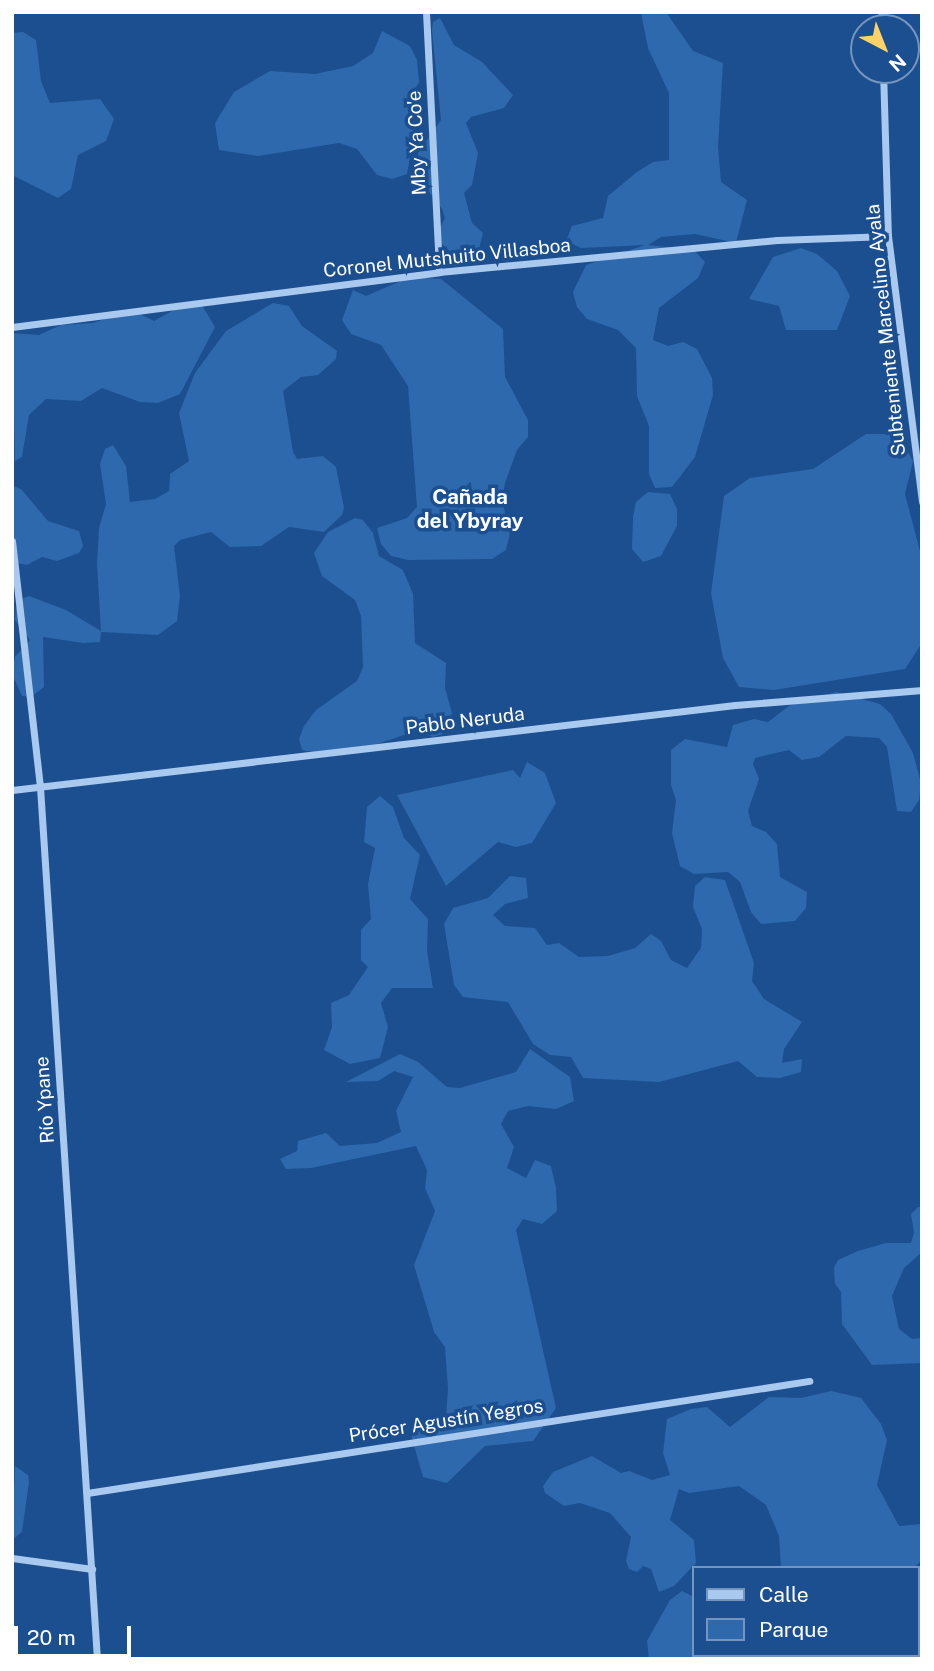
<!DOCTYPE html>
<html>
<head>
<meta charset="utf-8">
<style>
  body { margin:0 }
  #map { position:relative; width:934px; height:1671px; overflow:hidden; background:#1b4f8f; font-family:"Public Sans",sans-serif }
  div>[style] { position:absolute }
  .green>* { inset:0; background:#2e69ad }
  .minor>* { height:7px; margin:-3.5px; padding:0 3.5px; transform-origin:3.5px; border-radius:3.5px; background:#a9c9ee }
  span { translate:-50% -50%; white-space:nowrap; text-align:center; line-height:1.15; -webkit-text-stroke:7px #1b4f8f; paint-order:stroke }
  .street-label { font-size:19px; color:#fff }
  .neighbourhood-label { font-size:21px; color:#fff; font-weight:700 }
  .frame { position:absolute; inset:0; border:14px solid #fff; pointer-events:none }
  .legend { position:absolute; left:692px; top:1566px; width:228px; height:91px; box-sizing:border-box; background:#1b4f8f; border:2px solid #7695bc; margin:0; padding:9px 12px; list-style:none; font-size:21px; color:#fff }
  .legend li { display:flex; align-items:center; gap:14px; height:35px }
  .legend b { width:35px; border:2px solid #7695bc }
  .north { position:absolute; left:850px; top:14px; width:70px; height:70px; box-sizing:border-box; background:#1b4f8f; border:2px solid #7695bc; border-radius:50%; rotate:138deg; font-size:19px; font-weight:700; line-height:28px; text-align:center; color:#fff }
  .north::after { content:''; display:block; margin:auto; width:24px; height:32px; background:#ffd166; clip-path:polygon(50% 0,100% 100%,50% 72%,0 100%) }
  .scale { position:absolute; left:14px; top:1626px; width:117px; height:32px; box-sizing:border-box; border:4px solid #fff; border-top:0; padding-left:9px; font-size:21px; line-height:24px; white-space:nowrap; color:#fff; -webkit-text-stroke:5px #1b4f8f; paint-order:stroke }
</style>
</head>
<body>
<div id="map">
  <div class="green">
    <div style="clip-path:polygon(641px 12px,666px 12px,693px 51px,723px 63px,718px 147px,721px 182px,747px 200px,736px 243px,695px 234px,661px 237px,648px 245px,694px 250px,705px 262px,698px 278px,659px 308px,653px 340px,668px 346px,683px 342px,697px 349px,712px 378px,713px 395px,695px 457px,672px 487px,655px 488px,649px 474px,649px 426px,637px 396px,636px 348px,618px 330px,587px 319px,577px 307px,573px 292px,586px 265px,645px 245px,581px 248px,566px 241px,572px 226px,603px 218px,608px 196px,637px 172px,653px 162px,669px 160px,669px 93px,648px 48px)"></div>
    <div style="clip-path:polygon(440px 18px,454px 45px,482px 62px,513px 95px,504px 108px,471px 117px,466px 123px,478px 153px,472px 185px,464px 193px,472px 223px,483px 233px,479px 249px,466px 259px,457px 258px,440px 242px,437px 234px,445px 218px,442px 209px,418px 177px,418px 153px,441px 120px,432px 30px,433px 22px)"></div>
    <div style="clip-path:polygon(382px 31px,410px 46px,417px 60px,419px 82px,407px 103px,414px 133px,407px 174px,392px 179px,377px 175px,357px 149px,339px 143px,258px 156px,219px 150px,215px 123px,234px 92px,270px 71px,315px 74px,353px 66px,373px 53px)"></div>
    <div style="clip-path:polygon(23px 32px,36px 40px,41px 81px,50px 103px,100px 99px,114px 119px,106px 141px,78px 155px,71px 189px,58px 198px,12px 175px,12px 33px)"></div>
    <div style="clip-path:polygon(801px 248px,817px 254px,837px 271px,850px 296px,837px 330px,786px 330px,779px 306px,749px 299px,773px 257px)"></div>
    <div style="clip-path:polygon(410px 277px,441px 279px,503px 329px,505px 377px,528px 420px,528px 437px,517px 450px,505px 483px,502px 500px,510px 533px,506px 550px,492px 559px,408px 560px,391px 556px,381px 544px,377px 528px,407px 518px,417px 507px,408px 386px,381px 345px,351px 334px,342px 320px,353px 290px,366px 296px)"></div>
    <div style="clip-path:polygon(188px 302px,203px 307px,215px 327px,180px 394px,158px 403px,140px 402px,102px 388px,81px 401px,46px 399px,29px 415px,22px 457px,15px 461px,12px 333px,39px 335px,61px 325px,93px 323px,116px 315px,140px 314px,154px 321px)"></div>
    <div style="clip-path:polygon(273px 303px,289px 306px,302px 326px,337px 351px,336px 359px,318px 375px,301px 377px,283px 391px,293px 452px,297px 459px,323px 456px,336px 467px,344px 508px,342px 515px,324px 532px,289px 527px,261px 546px,230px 547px,211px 532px,180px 540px,174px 546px,180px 596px,177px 621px,158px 635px,101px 632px,100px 642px,83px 643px,43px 637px,44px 687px,31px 697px,22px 696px,12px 674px,15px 657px,30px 640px,15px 620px,16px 605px,22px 599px,29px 596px,66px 610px,101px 631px,97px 563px,99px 528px,106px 504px,100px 464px,105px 449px,113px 445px,126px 466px,130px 502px,155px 499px,169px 491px,170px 474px,189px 461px,179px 413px,195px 373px,226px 331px)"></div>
    <div style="clip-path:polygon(866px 434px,897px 434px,913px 461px,905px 494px,922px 559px,922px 643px,905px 669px,774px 690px,739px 687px,723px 658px,711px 593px,724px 496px,750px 478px,813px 469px)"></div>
    <div style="clip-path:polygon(12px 485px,22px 490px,48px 521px,79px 531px,83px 546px,79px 553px,57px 561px,42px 557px,27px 565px,12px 562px)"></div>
    <div style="clip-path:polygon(648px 492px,670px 494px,677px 509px,677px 526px,661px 556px,643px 562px,632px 549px,633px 517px,636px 502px)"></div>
    <div style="clip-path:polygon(355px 518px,363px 520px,373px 533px,379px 556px,403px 570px,413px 594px,415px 643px,446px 663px,445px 688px,452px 713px,446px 733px,433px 737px,416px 731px,377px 744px,313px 752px,302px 750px,299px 739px,304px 726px,316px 710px,357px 681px,363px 667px,361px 616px,355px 600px,322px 576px,314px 553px,328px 532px)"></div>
    <div style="clip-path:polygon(836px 692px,880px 704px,891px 714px,913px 753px,921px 783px,919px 800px,911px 812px,897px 811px,887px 747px,879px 738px,846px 736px,819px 757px,802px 760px,789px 750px,755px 758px,753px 764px,759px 779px,748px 811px,752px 826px,766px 832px,777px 844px,780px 877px,807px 892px,806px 908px,795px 921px,761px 924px,751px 912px,740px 882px,728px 872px,694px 874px,680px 866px,672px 833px,676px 800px,671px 785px,671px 750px,685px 739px,727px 747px,733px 725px,754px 719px,768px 722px,790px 705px)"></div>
    <div style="clip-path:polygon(527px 762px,545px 773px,556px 803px,532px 843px,516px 847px,498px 842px,446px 886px,397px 795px,513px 770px,520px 778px)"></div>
    <div style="clip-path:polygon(380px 796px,393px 807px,404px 838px,420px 855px,410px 899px,428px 919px,427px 951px,433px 988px,392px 988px,381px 1003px,388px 1027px,380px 1058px,350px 1064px,324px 1050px,332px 1027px,331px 1003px,349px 995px,368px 967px,361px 960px,361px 930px,371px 919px,368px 884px,375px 848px,364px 842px,367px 807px)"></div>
    <div style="clip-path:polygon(510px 876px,526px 878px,528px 898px,505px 904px,493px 915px,505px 926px,535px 928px,547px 945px,559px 943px,579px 957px,608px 956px,635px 948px,651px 934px,661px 941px,671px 960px,687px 968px,701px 948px,702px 929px,693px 907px,695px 886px,705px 877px,725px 880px,754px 963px,752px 981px,764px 999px,802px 1022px,784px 1049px,782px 1063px,802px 1059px,801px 1072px,780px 1078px,757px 1077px,738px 1061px,659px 1082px,583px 1078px,571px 1057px,550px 1055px,533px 1044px,508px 1002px,463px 997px,454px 985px,444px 924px,453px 908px,488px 898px)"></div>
    <div style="clip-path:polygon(530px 1049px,570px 1077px,574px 1101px,556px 1109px,528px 1106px,508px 1111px,501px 1124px,514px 1147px,507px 1168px,526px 1178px,535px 1160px,551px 1166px,556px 1188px,557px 1211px,542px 1224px,523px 1219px,516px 1230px,556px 1408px,533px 1441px,485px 1446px,447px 1483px,423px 1477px,411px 1435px,446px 1417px,448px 1389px,445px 1347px,434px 1332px,414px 1265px,435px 1211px,425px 1188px,427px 1170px,416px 1146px,311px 1168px,286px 1169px,280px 1159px,297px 1151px,298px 1141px,326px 1133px,340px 1146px,377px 1143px,401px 1132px,396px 1111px,413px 1077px,394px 1071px,378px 1081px,346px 1082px,400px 1054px,418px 1062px,447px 1087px,460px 1088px,516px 1072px)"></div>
    <div style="clip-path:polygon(918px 1207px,922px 1207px,922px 1252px,904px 1268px,892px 1296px,899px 1329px,912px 1339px,922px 1338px,922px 1363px,872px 1365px,842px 1324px,841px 1292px,835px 1284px,834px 1268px,838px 1260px,858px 1251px,886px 1243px,911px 1243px,914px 1233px,911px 1214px)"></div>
    <div style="clip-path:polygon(831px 1391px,861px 1398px,881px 1424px,887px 1440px,877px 1485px,899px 1526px,922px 1524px,922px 1560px,914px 1568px,781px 1568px,779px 1536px,766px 1505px,739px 1486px,689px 1493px,679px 1489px,670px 1520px,694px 1540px,696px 1563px,674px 1586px,659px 1592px,651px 1569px,643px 1566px,637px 1572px,629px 1569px,626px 1561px,631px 1537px,610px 1513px,580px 1503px,564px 1506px,545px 1493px,543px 1486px,553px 1472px,592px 1456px,621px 1473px,629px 1471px,652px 1480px,670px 1475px,663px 1453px,667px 1419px,691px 1409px,707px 1407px,730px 1427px,769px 1397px,801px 1398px)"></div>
    <div style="clip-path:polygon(15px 1466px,28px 1475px,29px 1482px,22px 1532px,12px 1540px)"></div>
    <div style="clip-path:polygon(682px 1591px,694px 1597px,694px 1655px,899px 1655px,899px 1659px,649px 1659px,647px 1641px,670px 1600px)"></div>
  </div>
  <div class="minor">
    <div style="left:426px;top:12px;width:260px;rotate:87.1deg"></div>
    <div style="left:882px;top:12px;width:16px;rotate:90deg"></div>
    <div style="left:883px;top:70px;width:166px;rotate:88.3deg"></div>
    <div style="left:888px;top:236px;width:268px;rotate:82.7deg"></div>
    <div style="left:12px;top:327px;width:431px;rotate:-7.3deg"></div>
    <div style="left:439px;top:272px;width:340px;rotate:-5.4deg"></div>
    <div style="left:777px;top:240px;width:111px;rotate:-2.1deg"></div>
    <div style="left:12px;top:541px;width:248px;rotate:83.5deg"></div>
    <div style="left:40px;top:787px;width:874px;rotate:86.26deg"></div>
    <div style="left:12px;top:790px;width:728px;rotate:-6.71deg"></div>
    <div style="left:735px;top:705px;width:188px;rotate:-4.6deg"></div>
    <div style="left:87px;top:1493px;width:731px;rotate:-8.82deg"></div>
    <div style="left:12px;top:1558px;width:81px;rotate:7.8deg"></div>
  </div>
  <div class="street-label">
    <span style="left:417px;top:143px;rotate:-93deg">Mby Ya Co'e</span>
    <span style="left:447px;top:258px;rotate:-6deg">Coronel Mutshuito Villasboa</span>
    <span style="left:886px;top:330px;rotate:-96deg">Subteniente Marcelino Ayala</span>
    <span style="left:465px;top:721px;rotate:-7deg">Pablo Neruda</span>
    <span style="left:45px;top:1100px;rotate:-94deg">Río Ypane</span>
    <span style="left:446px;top:1421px;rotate:-9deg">Prócer Agustín Yegros</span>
  </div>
  <div class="neighbourhood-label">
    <span style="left:470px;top:509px">Cañada<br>del Ybyray</span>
  </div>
  <div class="frame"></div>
  <ul class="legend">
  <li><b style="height:9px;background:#a9c9ee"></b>Calle</li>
  <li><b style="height:19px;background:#2e69ad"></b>Parque</li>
  </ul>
  <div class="north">N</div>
  <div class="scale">20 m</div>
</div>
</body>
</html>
